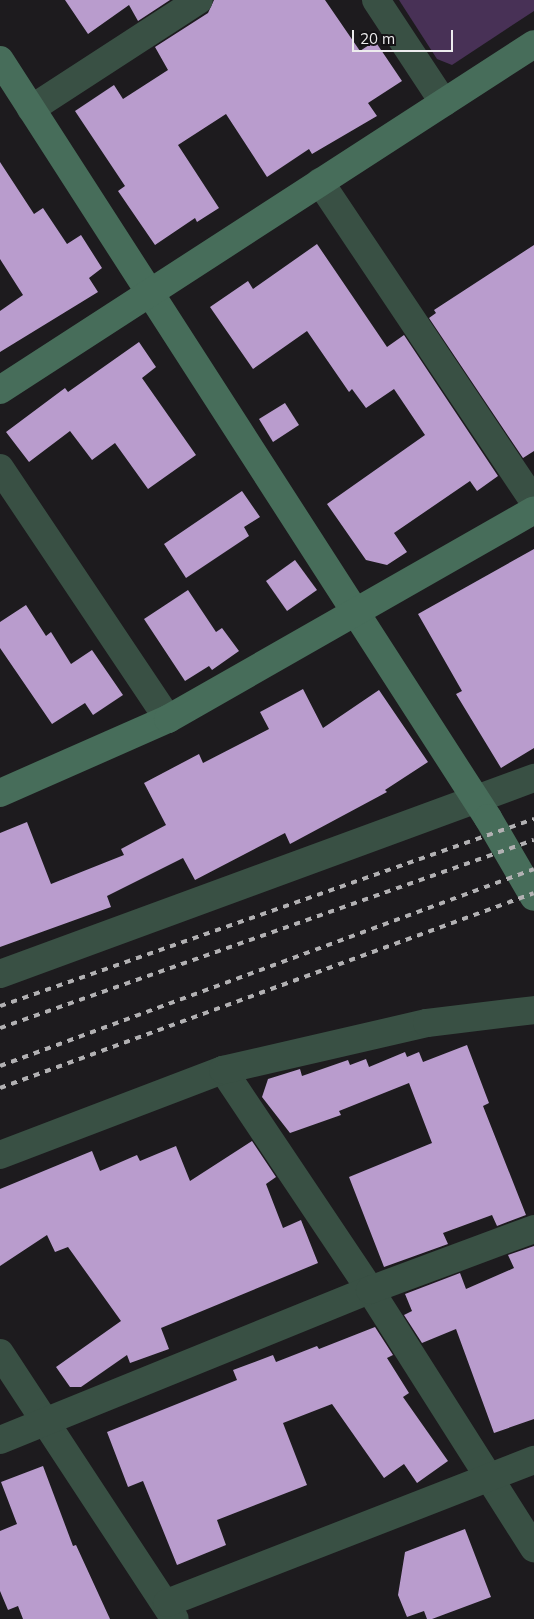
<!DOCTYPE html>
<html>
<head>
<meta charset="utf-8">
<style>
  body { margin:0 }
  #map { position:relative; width:534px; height:1619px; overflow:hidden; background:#1d1b1e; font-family:Mulish,sans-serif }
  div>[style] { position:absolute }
  .green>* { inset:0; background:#483156 }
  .building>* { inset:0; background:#b99ccd }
  .street>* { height:28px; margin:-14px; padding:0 14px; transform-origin:14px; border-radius:14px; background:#395044 }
  .secondary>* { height:28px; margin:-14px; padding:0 14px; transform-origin:14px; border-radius:14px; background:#476d5a }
  .rail>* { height:4px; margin-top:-2px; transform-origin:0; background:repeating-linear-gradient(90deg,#b2b1b3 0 6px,transparent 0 12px) }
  span { translate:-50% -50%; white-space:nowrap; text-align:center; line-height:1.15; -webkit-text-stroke:5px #141215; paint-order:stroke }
  .scale { position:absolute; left:352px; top:30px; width:101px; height:22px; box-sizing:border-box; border:2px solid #edecee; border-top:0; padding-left:6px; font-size:15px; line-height:18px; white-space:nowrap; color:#edecee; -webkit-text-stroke:4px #141215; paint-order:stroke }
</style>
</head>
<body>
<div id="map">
  <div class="green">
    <div style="clip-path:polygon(399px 0,534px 0,534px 11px,452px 65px,437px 59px)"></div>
  </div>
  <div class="building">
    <div style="clip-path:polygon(65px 0,170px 0,138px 21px,129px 5px,88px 34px)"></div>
    <div style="clip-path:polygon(214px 0,325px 0,360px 51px,375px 41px,402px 81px,368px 103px,377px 116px,312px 154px,309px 149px,267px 177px,226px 114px,178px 145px,219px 208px,197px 222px,195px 218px,155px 245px,118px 191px,125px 186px,75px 111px,114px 85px,123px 99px,168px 70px,155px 47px,208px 13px)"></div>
    <div style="clip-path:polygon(0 162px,34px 214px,43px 208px,67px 244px,81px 235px,102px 268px,89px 278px,98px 292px,0 352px,0 311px,23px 295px,0 259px)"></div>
    <div style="clip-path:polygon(317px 244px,387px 347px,404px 335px,498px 476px,477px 491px,470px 481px,394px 533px,407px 552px,387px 565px,366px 560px,327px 504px,425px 435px,394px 389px,366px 408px,352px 389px,349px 392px,307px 331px,253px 369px,210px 307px,248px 281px,253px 289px)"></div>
    <div style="clip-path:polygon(534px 245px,534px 451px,523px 458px,429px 318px,436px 313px,434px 310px)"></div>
    <div style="clip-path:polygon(139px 342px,156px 367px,142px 378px,196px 455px,148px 489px,115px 443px,92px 460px,70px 431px,29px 462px,6px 432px,65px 388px,68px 392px)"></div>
    <div style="clip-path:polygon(285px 403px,299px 425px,273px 442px,259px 419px)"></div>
    <div style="clip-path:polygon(242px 491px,260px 517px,244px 527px,249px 536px,186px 578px,164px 544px)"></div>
    <div style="clip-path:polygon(534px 549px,534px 748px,501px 768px,456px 694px,462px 691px,418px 614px)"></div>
    <div style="clip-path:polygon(295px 560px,317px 590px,287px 611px,266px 581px)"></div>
    <div style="clip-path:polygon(188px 590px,216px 632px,222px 628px,239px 651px,212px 670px,209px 666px,185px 681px,144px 619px)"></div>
    <div style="clip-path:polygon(26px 605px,46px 636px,51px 632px,71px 664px,92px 650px,123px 695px,93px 715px,85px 703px,52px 724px,0 648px,0 622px)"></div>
    <div style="clip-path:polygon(303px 689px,323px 728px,379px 690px,428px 762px,385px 790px,387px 792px,290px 844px,285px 833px,195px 880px,183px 858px,107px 896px,111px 907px,0 947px,0 833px,27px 822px,51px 884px,124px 855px,121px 849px,166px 825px,144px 783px,199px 754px,203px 763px,269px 729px,260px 712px)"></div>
    <div style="clip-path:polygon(467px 1045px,489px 1103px,483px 1106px,526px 1215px,497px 1226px,492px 1215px,443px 1233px,448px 1244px,384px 1267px,349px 1177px,432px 1143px,409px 1083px,339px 1111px,341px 1115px,290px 1133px,262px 1097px,268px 1079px,300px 1069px,302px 1076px,348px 1060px,350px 1065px,366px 1059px,369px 1067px,405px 1052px,407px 1057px,419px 1052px,423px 1062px)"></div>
    <div style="clip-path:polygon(252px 1141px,276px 1177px,266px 1184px,283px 1228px,301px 1220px,318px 1263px,161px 1328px,169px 1349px,130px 1363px,127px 1355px,81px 1387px,70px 1387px,56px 1367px,121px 1321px,68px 1247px,55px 1252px,47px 1235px,0 1266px,0 1189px,92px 1151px,100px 1171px,137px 1155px,140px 1161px,176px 1146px,190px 1181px)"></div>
    <div style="clip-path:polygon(534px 1246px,534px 1419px,494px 1433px,456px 1329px,422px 1343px,404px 1315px,412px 1311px,405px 1294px,460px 1273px,466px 1289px,514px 1268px,508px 1255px)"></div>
    <div style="clip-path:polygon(375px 1327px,393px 1355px,387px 1358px,409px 1393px,403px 1397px,448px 1461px,417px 1483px,404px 1464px,384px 1478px,332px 1404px,283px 1423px,307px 1485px,217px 1520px,226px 1545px,177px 1565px,143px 1481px,128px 1487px,107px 1432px,237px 1380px,233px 1370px,273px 1355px,276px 1362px,317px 1346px,319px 1349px)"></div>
    <div style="clip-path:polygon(43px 1466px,73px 1546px,76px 1545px,110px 1619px,23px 1619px,18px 1606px,8px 1610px,0 1591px,0 1531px,17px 1524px,1px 1482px)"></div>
    <div style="clip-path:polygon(465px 1529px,491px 1597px,432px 1619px,427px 1619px,424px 1611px,407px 1617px,398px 1595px,405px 1552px)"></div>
  </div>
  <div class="street">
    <div style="left:376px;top:0;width:123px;rotate:56.6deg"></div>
    <div style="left:31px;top:109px;width:200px;rotate:-33deg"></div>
    <div style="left:320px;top:182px;width:385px;rotate:56.2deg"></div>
    <div style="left:0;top:468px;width:302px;rotate:56.2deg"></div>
    <div style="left:0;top:974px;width:569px;rotate:-20.16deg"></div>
    <div style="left:223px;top:1070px;width:265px;rotate:56.2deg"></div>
    <div style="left:370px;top:1290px;width:306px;rotate:57.6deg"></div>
    <div style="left:0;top:1155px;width:239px;rotate:-20.9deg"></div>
    <div style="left:223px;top:1070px;width:209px;rotate:-13deg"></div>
    <div style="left:427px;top:1023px;width:108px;rotate:-6.9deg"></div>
    <div style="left:0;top:1353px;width:318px;rotate:56.7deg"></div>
    <div style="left:0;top:1440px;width:399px;rotate:-22.1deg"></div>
    <div style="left:370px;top:1290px;width:175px;rotate:-20.4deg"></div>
    <div style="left:167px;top:1603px;width:394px;rotate:-21.3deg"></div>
  </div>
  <div class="secondary">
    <div style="left:0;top:60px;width:902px;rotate:57.23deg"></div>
    <div style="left:488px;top:818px;width:91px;rotate:59.8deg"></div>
    <div style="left:0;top:390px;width:636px;rotate:-32.94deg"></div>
    <div style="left:0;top:793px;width:184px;rotate:-23.8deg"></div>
    <div style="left:168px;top:719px;width:421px;rotate:-29.7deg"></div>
  </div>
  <div class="rail">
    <div style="left:0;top:1006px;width:566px;rotate:-19.3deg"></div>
    <div style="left:0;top:1028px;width:566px;rotate:-19.4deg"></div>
    <div style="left:0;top:1066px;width:569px;rotate:-20.25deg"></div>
    <div style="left:0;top:1088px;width:568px;rotate:-20.06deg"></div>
  </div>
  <div class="scale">20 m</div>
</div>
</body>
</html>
